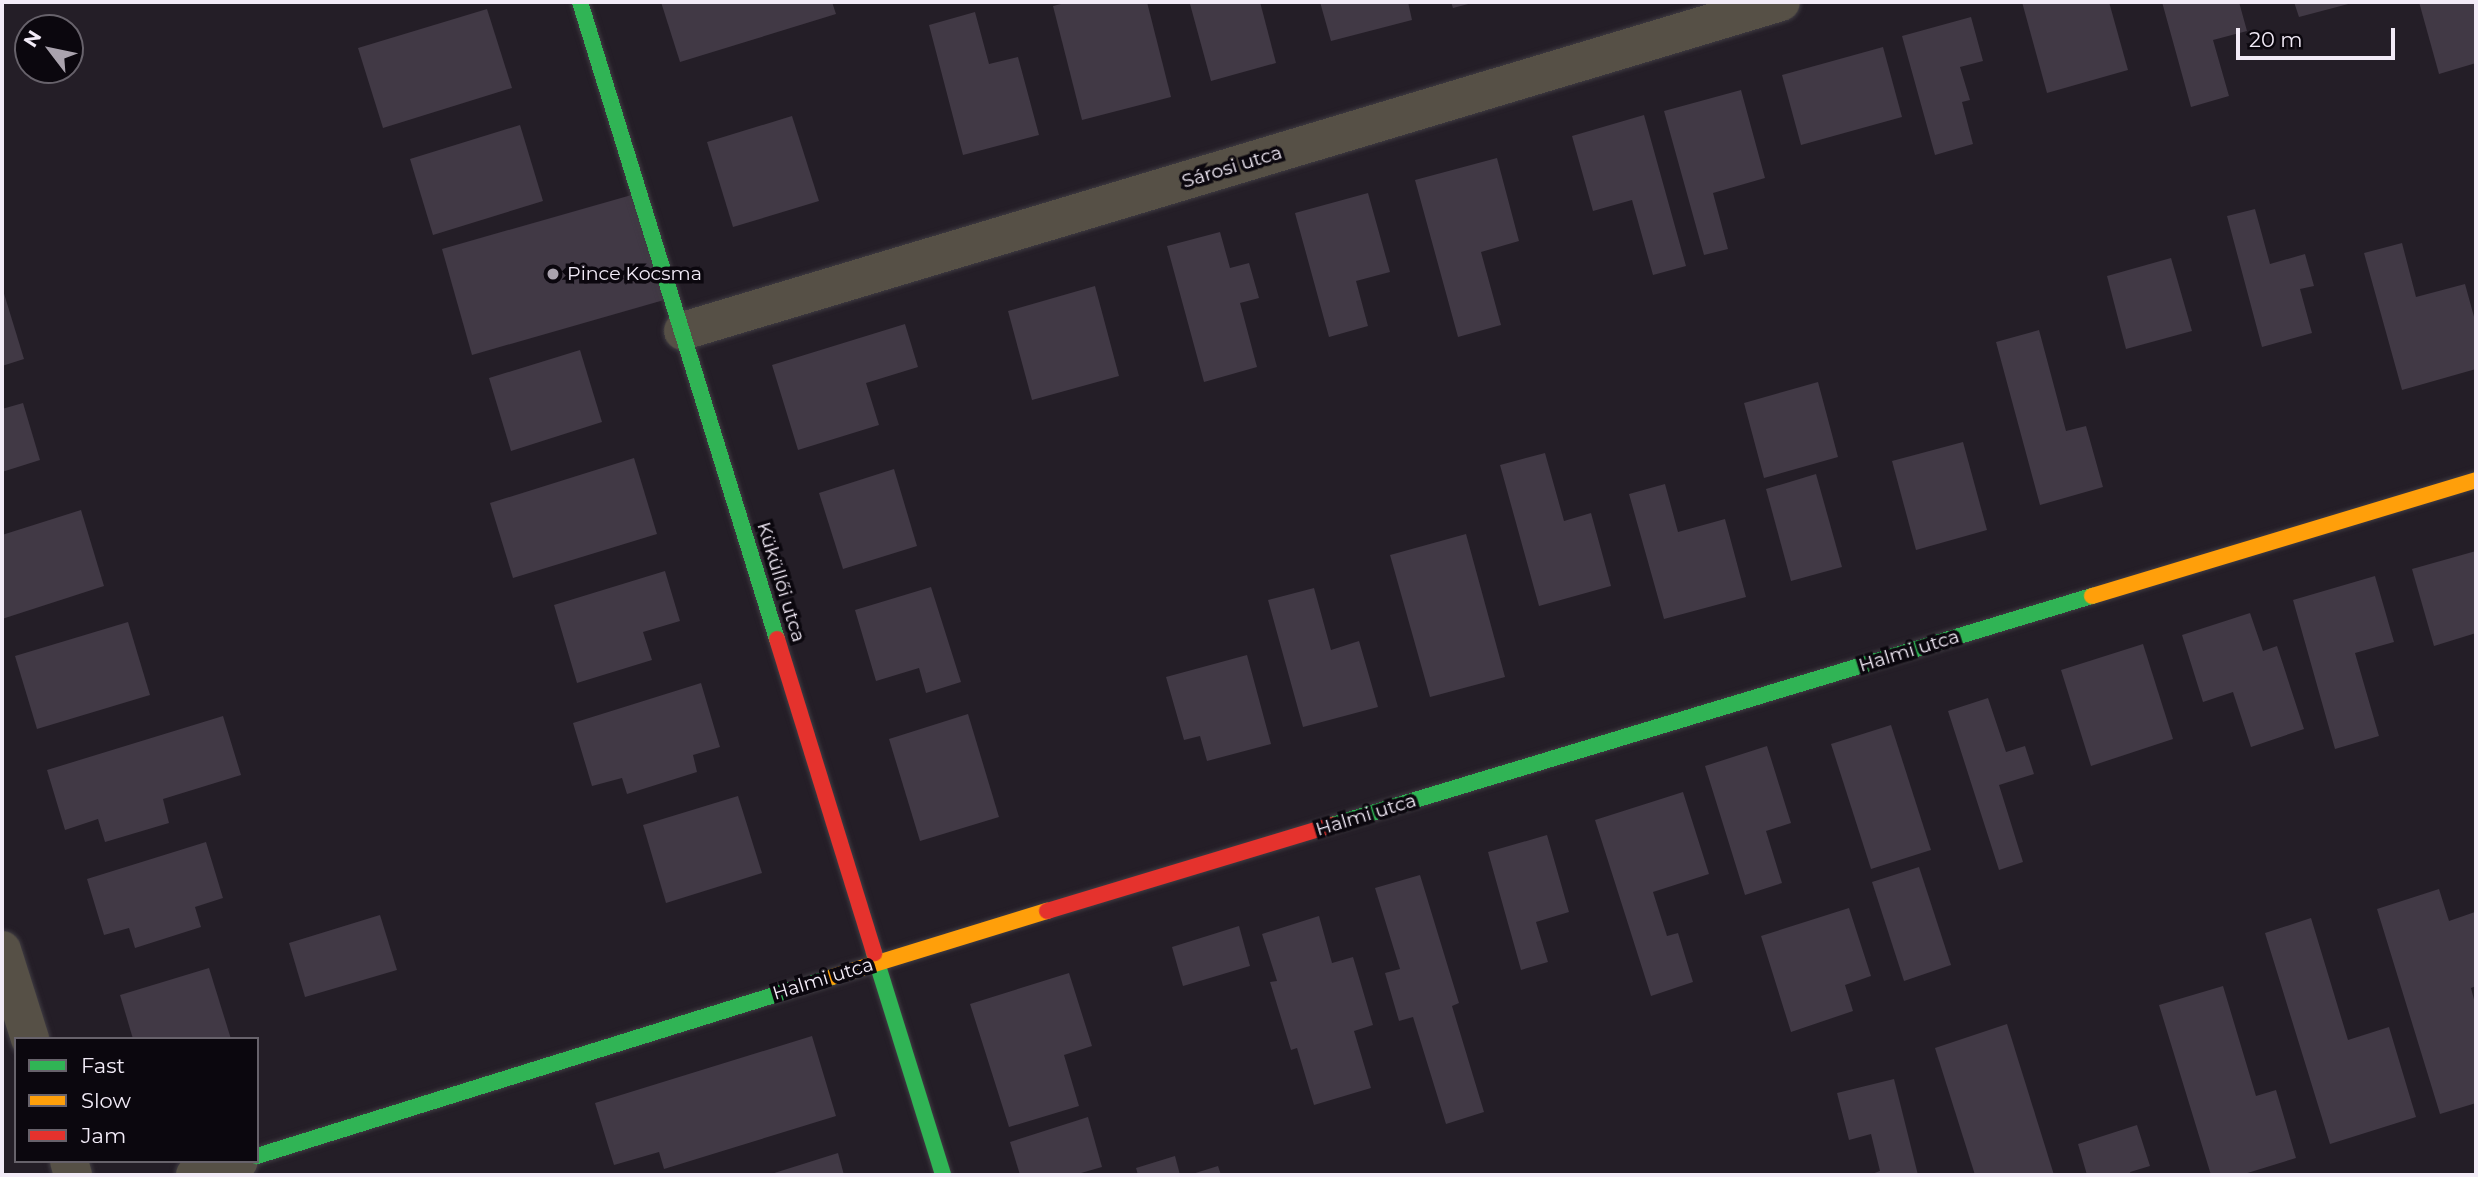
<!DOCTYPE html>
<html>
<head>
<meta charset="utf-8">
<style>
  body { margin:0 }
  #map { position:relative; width:2478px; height:1177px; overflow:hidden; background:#241e27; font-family:Montserrat,sans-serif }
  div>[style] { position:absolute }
  .building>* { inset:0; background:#413945 }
  .roads { filter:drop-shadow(0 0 2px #403c43) drop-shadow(0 0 2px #403c43) }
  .street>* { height:38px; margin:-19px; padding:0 19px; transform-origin:19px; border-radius:19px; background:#565046 }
  .fast>* { height:16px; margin:-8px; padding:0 8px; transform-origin:8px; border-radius:8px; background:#30b455 }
  .slow>* { height:16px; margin:-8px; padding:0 8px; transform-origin:8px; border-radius:8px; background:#ff9f0a }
  .jam>* { height:16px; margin:-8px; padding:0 8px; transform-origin:8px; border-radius:8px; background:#e5322d }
  .dots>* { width:19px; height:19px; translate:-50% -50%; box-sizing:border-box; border:4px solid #0b070e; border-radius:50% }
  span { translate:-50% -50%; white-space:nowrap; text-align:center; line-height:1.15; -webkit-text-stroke:7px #0b070e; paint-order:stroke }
  .street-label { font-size:19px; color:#f2ebf7 }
  .poi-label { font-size:19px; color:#f2ebf7 }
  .left { translate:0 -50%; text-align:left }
  .frame { position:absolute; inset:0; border:4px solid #f2ebf7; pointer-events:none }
  .legend { position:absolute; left:14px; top:1037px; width:245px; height:126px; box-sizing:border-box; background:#0b070e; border:2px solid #67626b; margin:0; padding:9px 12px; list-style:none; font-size:21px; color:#f2ebf7 }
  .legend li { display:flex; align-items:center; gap:14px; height:35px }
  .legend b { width:35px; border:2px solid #67626b }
  .north { position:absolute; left:14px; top:14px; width:70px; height:70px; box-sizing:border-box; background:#0b070e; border:2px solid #67626b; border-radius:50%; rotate:302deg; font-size:19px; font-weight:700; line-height:28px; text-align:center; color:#f2ebf7 }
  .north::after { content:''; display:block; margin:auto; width:24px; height:32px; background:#aaa3ae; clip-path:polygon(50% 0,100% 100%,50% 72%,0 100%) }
  .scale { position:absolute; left:2236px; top:28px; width:159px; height:32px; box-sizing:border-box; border:4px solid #f2ebf7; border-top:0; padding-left:9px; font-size:21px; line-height:24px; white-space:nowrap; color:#f2ebf7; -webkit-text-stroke:5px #0b070e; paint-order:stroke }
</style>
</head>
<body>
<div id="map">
  <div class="building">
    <div style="clip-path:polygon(661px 2px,832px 2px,836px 14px,680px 62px)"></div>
    <div style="clip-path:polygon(1069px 2px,1147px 2px,1171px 97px,1082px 120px,1053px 6px)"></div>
    <div style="clip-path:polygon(1198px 2px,1260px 2px,1276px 63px,1211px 81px,1190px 4px)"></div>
    <div style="clip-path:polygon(1320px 2px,1408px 2px,1412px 20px,1331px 41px)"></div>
    <div style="clip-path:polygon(1451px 2px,1472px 2px,1472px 3px,1453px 8px)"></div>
    <div style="clip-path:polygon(2022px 2px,2109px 2px,2128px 70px,2047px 93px)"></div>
    <div style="clip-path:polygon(2162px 2px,2239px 2px,2247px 31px,2213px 40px,2229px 96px,2191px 107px)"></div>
    <div style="clip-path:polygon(2294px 2px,2352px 2px,2352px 3px,2299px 17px)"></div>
    <div style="clip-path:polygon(2419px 2px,2476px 2px,2476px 63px,2439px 74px)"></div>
    <div style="clip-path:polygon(487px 9px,512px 88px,383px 128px,358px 48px)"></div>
    <div style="clip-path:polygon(975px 12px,989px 64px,1018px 57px,1039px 135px,963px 155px,929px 25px)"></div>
    <div style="clip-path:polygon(1971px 17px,1983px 61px,1960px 67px,1970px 100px,1962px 102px,1973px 144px,1935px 155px,1902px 36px)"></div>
    <div style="clip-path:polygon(1883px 47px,1902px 117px,1801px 145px,1782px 75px)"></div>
    <div style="clip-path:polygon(1741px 90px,1765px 178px,1713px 193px,1728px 249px,1704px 255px,1664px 111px)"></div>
    <div style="clip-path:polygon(1644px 115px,1686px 266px,1653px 275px,1632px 200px,1593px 211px,1572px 136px)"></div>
    <div style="clip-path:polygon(792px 116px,819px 201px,733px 227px,707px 142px)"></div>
    <div style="clip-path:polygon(520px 125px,543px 201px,433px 235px,410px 159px)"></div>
    <div style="clip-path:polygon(1497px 158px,1519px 241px,1481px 252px,1501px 325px,1458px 337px,1415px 180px)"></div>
    <div style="clip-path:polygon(1368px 193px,1390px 272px,1356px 281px,1368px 326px,1329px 337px,1295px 213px)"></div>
    <div style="clip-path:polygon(635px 194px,664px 300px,472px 355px,442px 249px)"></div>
    <div style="clip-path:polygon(2255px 209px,2270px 264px,2305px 254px,2314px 286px,2300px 289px,2312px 333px,2262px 347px,2227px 216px)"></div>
    <div style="clip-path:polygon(1220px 232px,1230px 268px,1249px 263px,1259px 298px,1240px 303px,1257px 367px,1204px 382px,1167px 246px)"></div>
    <div style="clip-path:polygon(2402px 243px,2416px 297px,2465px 284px,2476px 324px,2476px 369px,2402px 390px,2364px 253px)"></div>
    <div style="clip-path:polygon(2171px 258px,2192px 331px,2126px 349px,2107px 276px)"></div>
    <div style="clip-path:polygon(1095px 286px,1119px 376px,1032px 400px,1008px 311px)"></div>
    <div style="clip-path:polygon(2px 287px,24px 359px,2px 366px)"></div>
    <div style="clip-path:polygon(905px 324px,918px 367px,866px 383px,879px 425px,798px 450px,772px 365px)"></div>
    <div style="clip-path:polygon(2039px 330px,2066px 431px,2086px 426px,2103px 487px,2040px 505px,1996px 342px)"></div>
    <div style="clip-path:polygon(580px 350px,602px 422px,511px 451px,489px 378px)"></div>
    <div style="clip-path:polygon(1818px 382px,1838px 457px,1764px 478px,1744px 403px)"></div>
    <div style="clip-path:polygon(23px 403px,40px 460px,2px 472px,2px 409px)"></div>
    <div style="clip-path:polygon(1963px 442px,1987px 530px,1916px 550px,1892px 461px)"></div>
    <div style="clip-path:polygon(1545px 453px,1564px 521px,1591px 513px,1611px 586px,1539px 606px,1500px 465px)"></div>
    <div style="clip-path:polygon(634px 458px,657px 534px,513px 578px,490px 503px)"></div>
    <div style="clip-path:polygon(894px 469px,917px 546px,843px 569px,819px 493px)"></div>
    <div style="clip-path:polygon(1816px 474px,1842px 567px,1791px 581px,1766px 489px)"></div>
    <div style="clip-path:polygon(1665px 484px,1678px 532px,1725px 519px,1746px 597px,1664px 619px,1629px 494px)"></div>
    <div style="clip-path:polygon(81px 510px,104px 586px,2px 619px,2px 535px)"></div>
    <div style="clip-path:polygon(1466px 534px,1505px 677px,1430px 697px,1390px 555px)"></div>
    <div style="clip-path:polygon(2476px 551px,2476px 633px,2434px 646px,2412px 569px)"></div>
    <div style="clip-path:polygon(665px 571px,680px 621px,643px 632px,652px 660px,577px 683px,554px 605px)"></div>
    <div style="clip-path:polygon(2375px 576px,2394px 642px,2355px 653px,2379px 736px,2335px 749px,2293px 600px)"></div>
    <div style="clip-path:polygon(931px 587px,961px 682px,926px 693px,919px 668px,876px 681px,855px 610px)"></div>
    <div style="clip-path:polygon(1314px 588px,1331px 650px,1359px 641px,1378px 707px,1303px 727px,1268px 600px)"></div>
    <div style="clip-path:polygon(2250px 613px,2263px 651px,2277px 646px,2304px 729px,2251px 747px,2233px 692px,2203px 702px,2182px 635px)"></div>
    <div style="clip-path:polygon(128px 622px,150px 695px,37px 729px,15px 656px)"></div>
    <div style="clip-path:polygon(2143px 644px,2173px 739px,2091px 766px,2061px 670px)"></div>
    <div style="clip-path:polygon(1247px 655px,1271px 744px,1207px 761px,1200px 736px,1184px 740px,1166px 677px)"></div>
    <div style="clip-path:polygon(701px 683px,720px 747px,693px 755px,697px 772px,627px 794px,622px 778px,592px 786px,573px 723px)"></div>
    <div style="clip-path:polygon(1988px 698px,2006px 752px,2025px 746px,2034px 774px,1999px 785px,2023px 862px,1999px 870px,1948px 711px)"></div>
    <div style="clip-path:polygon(968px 714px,999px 817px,920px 841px,889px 739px)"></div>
    <div style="clip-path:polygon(223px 716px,241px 775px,163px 799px,169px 823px,105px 842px,98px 819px,65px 830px,47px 770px)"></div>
    <div style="clip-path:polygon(1891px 725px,1931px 850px,1871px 869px,1831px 744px)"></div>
    <div style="clip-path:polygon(1767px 746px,1791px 823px,1766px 831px,1782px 883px,1745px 895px,1705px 766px)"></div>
    <div style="clip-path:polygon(1683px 792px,1709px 874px,1653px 892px,1667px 936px,1678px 933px,1693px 982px,1651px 996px,1595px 820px)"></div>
    <div style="clip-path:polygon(738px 796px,762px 873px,666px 903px,643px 825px)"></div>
    <div style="clip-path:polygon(1547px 835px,1569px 912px,1536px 922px,1548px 962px,1521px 970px,1488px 852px)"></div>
    <div style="clip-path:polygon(206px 842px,223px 898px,195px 907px,201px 927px,135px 948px,129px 928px,104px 935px,87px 879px)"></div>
    <div style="clip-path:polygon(1919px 867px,1951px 965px,1904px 981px,1872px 882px)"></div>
    <div style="clip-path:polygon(1420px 875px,1459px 1003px,1452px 1006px,1484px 1112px,1446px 1124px,1413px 1017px,1399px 1021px,1385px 973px,1400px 969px,1375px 888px)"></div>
    <div style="clip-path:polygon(2439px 889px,2449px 921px,2475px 912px,2476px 914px,2476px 986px,2471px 988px,2476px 1007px,2476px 1103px,2440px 1114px,2377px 909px)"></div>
    <div style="clip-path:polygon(1849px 908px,1871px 976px,1845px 985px,1853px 1011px,1791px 1032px,1761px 936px)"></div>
    <div style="clip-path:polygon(380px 915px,397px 970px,305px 997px,289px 943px)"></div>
    <div style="clip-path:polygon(1319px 916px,1332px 963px,1353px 957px,1373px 1025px,1354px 1031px,1371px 1088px,1314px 1105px,1297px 1048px,1291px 1050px,1270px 982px,1277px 981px,1262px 934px)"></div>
    <div style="clip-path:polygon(2311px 918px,2348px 1040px,2389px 1027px,2416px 1117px,2330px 1144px,2265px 933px)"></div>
    <div style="clip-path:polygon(1239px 926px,1250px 966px,1183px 986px,1172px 947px)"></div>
    <div style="clip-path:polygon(209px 968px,231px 1039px,133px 1039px,120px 995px)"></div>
    <div style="clip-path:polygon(1069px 973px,1092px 1046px,1064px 1055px,1079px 1106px,1009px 1127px,970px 1004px)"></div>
    <div style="clip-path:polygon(2223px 986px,2256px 1096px,2276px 1090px,2296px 1158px,2241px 1175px,2211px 1175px,2159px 1005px)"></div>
    <div style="clip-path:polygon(2007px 1024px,2054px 1175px,1975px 1175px,1935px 1048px)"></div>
    <div style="clip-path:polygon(812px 1036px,836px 1116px,664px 1169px,659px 1152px,614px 1165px,595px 1103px)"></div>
    <div style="clip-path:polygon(1894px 1079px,1918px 1175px,1869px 1175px,1880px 1171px,1871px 1134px,1849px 1140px,1837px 1093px)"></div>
    <div style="clip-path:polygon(1088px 1117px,1102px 1167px,1074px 1175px,1020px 1175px,1010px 1142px)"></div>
    <div style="clip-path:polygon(2137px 1125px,2150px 1166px,2130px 1172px,2131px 1175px,2087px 1175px,2078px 1144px)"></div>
    <div style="clip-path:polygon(838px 1153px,844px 1175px,768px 1175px)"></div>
    <div style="clip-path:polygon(1175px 1156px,1180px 1175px,1138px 1175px,1136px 1168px)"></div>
    <div style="clip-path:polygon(1218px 1166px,1221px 1175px,1189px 1175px)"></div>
  </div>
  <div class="roads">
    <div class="street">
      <div style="left:683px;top:331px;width:1146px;rotate:-16.68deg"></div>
      <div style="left:2px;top:950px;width:93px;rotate:72.5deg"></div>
      <div style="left:69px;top:1161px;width:15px;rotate:74deg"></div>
      <div style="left:195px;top:1175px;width:46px;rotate:-17.7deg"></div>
    </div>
    <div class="fast">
      <div style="left:580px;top:2px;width:667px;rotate:72.82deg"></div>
      <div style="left:1332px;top:825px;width:794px;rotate:-16.77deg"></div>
      <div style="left:874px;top:953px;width:232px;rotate:72.7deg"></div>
      <div style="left:257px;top:1156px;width:602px;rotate:-17.29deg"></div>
    </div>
    <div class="slow">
      <div style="left:2092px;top:596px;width:401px;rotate:-16.8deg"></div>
      <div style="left:832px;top:977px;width:225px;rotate:-17.1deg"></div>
    </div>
    <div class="jam">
      <div style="left:777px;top:639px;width:329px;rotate:72.8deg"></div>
      <div style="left:1047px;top:911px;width:298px;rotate:-16.8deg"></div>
    </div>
  </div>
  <div class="dots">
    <div style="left:553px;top:274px;background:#aaa3ae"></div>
  </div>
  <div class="street-label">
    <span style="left:1232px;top:167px;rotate:-17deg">Sárosi utca</span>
    <span style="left:781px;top:582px;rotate:73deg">Küküllői utca</span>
    <span style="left:1909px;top:651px;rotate:-17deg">Halmi utca</span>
    <span style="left:1366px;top:815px;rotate:-17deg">Halmi utca</span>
    <span style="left:823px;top:979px;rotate:-17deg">Halmi utca</span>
  </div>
  <div class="poi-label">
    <span class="left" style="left:567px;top:274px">Pince Kocsma</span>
  </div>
  <div class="frame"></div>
  <ul class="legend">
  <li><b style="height:9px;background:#30b455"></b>Fast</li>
  <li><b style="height:9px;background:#ff9f0a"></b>Slow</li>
  <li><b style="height:9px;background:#e5322d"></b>Jam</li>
  </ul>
  <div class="north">N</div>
  <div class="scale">20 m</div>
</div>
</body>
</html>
